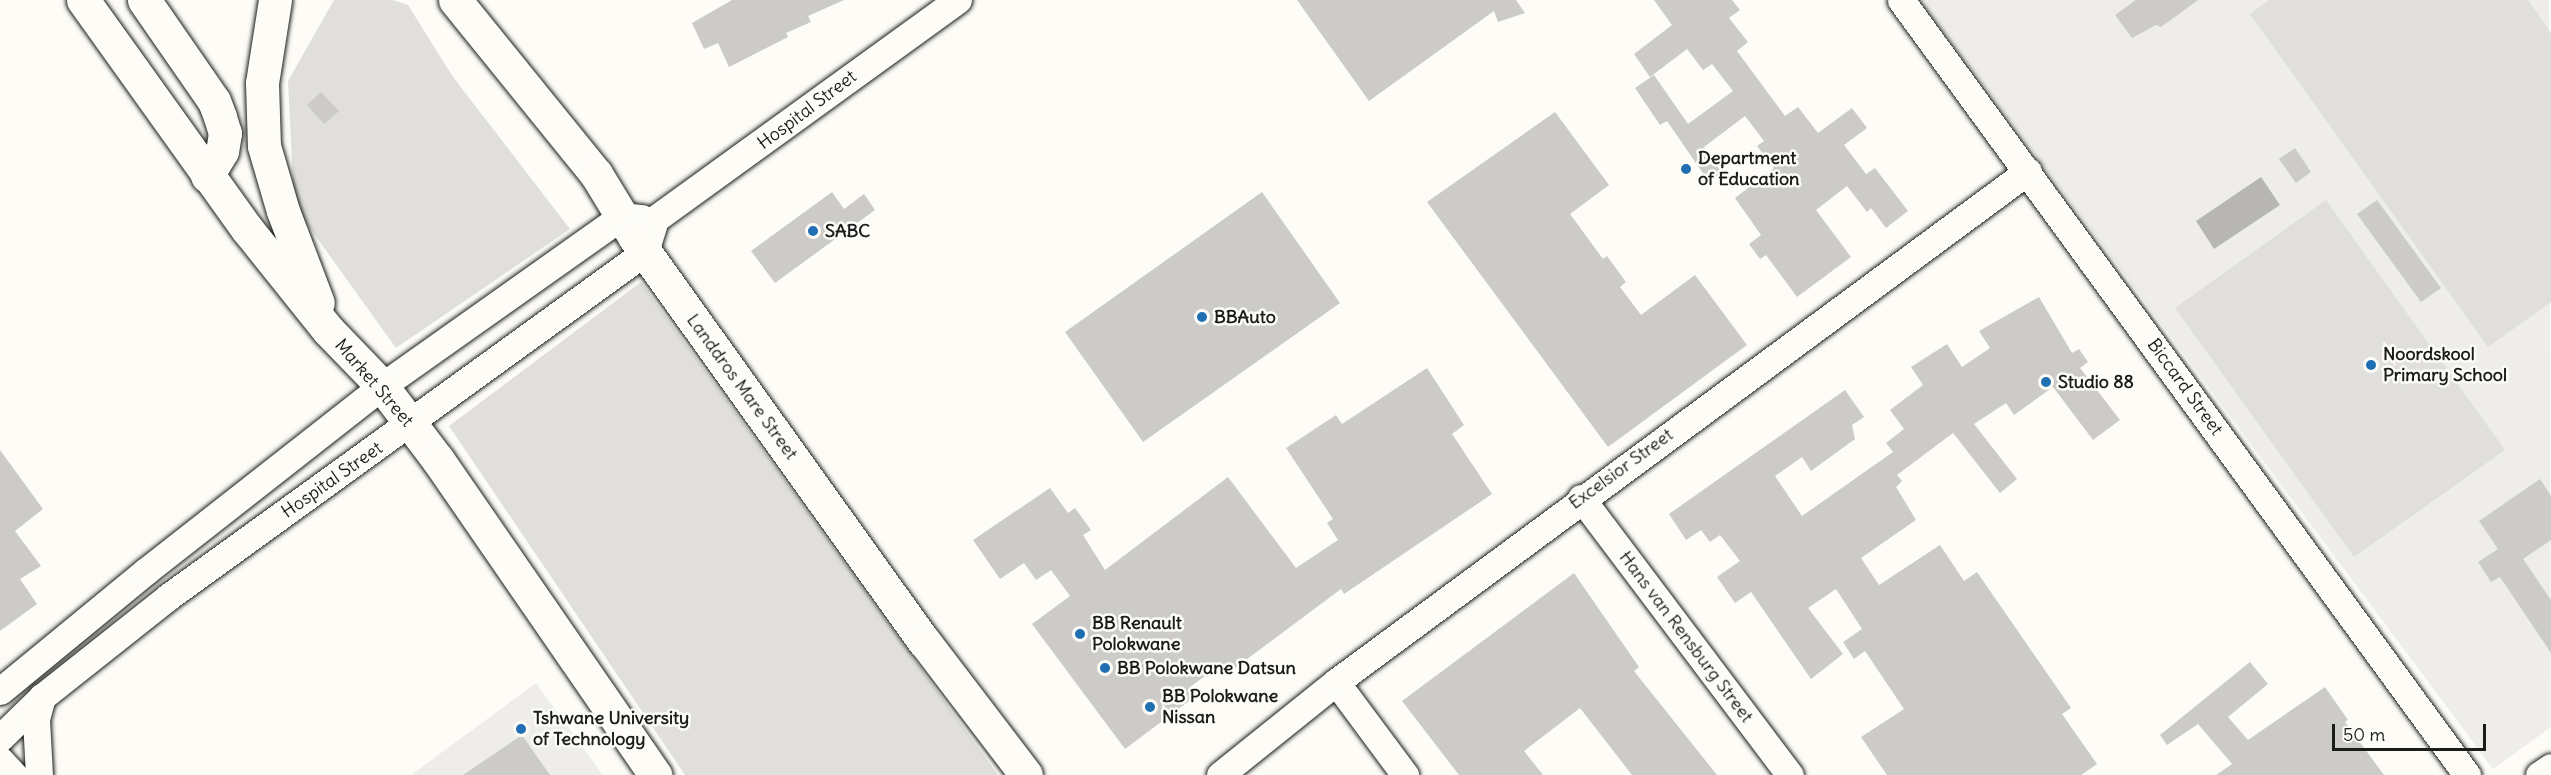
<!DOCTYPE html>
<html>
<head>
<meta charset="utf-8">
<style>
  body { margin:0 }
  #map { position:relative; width:2551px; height:775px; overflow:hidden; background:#fdfcf7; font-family:Delius,sans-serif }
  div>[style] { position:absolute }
  .built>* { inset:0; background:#eeede9 }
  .green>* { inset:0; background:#e0dfdb }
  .water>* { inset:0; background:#b7b6b2 }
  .building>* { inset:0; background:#cccbc8 }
  .roads { filter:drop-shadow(0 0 2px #1c1c1c) drop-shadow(0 0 2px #1c1c1c) }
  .minor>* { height:27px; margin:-13.5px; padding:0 13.5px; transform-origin:13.5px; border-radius:13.5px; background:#fdfcf7 }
  .major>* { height:33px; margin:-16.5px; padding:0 16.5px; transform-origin:16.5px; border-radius:16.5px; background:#fdfcf7 }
  .dots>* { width:16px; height:16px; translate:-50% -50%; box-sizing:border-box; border:3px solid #fdfcf7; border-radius:50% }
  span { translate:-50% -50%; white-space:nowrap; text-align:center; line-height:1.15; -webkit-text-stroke:5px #fdfcf7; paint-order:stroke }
  .street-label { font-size:18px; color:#1c1c1c }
  .poi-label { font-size:18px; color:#1c1c1c; font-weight:700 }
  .left { translate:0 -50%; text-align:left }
  .scale { position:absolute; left:2332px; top:724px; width:154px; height:27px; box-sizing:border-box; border:3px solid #1c1c1c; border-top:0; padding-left:8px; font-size:18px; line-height:21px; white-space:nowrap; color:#1c1c1c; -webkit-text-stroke:4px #fdfcf7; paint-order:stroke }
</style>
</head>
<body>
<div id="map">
  <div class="built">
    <div style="clip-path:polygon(1920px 0,2549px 0,2551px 727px,2493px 769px)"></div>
    <div style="clip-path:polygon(536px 683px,603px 775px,411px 775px)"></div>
  </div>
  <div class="green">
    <div style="clip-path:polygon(334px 0,393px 0,408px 5px,453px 77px,570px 229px,396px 348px,294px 206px,288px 81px)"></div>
    <div style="clip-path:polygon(2269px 0,2528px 0,2551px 33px,2551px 302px,2488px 347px,2250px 14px)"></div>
    <div style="clip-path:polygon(2326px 200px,2505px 450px,2354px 557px,2175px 308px)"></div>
    <div style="clip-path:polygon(641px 282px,998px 775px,685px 775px,449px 426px)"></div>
  </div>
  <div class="water">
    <div style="clip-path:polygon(2261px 177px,2280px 205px,2214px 249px,2196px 221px)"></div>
  </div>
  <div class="building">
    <div style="clip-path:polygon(732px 0,844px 0,808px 16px,811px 22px,786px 33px,788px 37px,729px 67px,718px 43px,704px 49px,692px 23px)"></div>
    <div style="clip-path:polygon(1297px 0,1516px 0,1525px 13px,1498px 22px,1494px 11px,1369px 101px)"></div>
    <div style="clip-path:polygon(1654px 0,1732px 0,1740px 10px,1729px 18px,1748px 42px,1737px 51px,1785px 116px,1798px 107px,1818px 133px,1852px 108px,1867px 128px,1844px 145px,1866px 174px,1875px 168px,1908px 211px,1886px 228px,1871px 208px,1867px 212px,1847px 186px,1816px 210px,1851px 257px,1797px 297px,1766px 255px,1760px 259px,1749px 244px,1761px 235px,1735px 198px,1774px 168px,1757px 146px,1764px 141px,1745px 116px,1704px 147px,1722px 173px,1709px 182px,1667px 121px,1660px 125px,1635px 88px,1654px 75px,1688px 124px,1733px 91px,1712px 64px,1703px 70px,1687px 49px,1650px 77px,1634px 54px,1672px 25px)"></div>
    <div style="clip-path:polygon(2136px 0,2198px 0,2161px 27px,2156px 25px,2132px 38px,2115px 15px)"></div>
    <div style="clip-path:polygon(321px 92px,339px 111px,324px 124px,307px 105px)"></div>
    <div style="clip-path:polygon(1555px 112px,1609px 185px,1570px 214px,1603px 259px,1607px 256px,1626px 282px,1620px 287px,1641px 315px,1695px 275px,1747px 345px,1608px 447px,1427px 202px)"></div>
    <div style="clip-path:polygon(2295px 148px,2311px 172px,2296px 183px,2279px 159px)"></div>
    <div style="clip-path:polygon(832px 192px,844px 209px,864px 194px,875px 210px,775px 283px,751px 251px)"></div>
    <div style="clip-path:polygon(1262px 192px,1340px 303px,1143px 442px,1065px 332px)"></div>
    <div style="clip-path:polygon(2377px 200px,2441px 288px,2421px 302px,2357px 214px)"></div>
    <div style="clip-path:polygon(2039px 297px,2072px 353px,2079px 349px,2088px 362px,2080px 368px,2120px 420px,2093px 440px,2053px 387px,2014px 415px,2006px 403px,1974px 424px,2017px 479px,2000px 493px,1953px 433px,1897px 475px,1902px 481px,1896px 487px,1916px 520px,1861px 558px,1879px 585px,1940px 545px,1964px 581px,1977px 572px,2071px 708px,2062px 714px,2097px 764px,2081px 775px,1887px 775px,1861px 737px,1904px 709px,1865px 651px,1854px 659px,1843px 642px,1862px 629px,1836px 589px,1808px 608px,1843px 654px,1811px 679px,1751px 592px,1735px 603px,1717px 577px,1740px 561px,1720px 535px,1710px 542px,1701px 530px,1686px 540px,1669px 514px,1845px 390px,1864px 417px,1852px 425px,1855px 439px,1811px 471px,1802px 457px,1775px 476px,1802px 516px,1893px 452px,1886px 443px,1904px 429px,1890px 410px,1923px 385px,1911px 367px,1947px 344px,1962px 367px,1990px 348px,1979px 331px)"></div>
    <div style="clip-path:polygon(1427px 368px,1464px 425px,1452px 434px,1492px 494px,1344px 594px,1341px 589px,1227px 674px,1220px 665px,1190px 687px,1197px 695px,1125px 749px,1032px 624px,1070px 596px,1051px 570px,1036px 580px,1024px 563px,1000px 579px,973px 540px,1050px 488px,1068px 513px,1075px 508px,1091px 530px,1083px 535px,1105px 570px,1228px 477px,1296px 568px,1338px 540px,1327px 523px,1333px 519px,1286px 448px,1336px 415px,1342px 424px)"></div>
    <div style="clip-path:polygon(0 450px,43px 509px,15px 531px,41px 566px,20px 579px,37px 604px,0 631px)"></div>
    <div style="clip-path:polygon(2540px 479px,2551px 496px,2551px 540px,2523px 559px,2551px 600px,2551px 653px,2500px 577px,2491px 582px,2478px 562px,2498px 549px,2479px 521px)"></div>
    <div style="clip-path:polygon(1574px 573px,1639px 667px,1634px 671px,1717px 775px,1632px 775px,1580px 708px,1524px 751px,1543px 775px,1459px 775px,1402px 701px)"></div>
    <div style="clip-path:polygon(2250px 662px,2268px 684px,2228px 717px,2248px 740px,2325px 687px,2348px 720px,2345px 722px,2384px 775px,2216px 775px,2232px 764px,2198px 724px,2167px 745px,2160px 735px)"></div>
    <div style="clip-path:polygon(522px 735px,550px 775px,463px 775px)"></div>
  </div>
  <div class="roads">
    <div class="minor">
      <div style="left:1901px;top:0;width:960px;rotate:53.86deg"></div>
      <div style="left:1581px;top:498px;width:347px;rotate:53deg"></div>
      <div style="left:1336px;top:682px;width:116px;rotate:53.4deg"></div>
      <div style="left:0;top:691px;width:189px;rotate:-39.4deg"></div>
      <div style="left:146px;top:571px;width:300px;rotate:-38.1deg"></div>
      <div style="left:382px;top:386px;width:294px;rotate:-35.3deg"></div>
      <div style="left:622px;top:216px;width:20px;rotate:6deg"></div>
      <div style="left:0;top:738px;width:59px;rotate:-44.3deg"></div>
      <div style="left:42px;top:697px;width:161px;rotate:-38.4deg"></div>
      <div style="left:168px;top:597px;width:589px;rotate:-35.88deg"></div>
      <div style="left:645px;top:252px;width:34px;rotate:-73deg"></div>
      <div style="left:655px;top:219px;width:374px;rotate:-35.9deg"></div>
      <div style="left:0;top:760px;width:21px;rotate:47deg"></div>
      <div style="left:39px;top:775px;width:56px;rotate:-93.1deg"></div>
      <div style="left:36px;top:719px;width:23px;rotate:-75deg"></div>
      <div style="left:1220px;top:775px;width:149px;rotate:-38.7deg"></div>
      <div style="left:1336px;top:682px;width:860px;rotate:-36.44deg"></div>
      <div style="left:2539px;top:775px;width:14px;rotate:-34deg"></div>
    </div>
    <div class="major">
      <div style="left:83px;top:0;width:282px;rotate:54.4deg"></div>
      <div style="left:247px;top:229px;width:129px;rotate:51.3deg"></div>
      <div style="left:328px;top:330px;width:78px;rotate:46deg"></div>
      <div style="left:382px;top:386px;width:93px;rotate:52.9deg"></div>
      <div style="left:438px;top:460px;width:383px;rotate:55.4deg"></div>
      <div style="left:144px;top:0;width:123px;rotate:55.3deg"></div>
      <div style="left:214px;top:101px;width:17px;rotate:69deg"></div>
      <div style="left:220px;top:117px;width:17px;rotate:73deg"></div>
      <div style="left:225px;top:133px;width:18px;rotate:99deg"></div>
      <div style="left:222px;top:151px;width:29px;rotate:121deg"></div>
      <div style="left:275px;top:0;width:84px;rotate:98.9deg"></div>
      <div style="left:262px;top:83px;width:63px;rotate:88.2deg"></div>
      <div style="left:264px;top:146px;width:68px;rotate:73.7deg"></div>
      <div style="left:283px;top:211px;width:98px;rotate:69.2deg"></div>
      <div style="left:455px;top:0;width:224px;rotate:51deg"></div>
      <div style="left:596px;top:174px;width:75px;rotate:58.6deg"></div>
      <div style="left:635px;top:238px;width:496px;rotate:54.4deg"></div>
      <div style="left:924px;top:641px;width:168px;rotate:52.7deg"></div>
    </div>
  </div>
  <div class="dots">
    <div style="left:1686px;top:169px;background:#1f6fb2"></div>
    <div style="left:813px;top:231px;background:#1f6fb2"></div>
    <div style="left:1202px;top:317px;background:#1f6fb2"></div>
    <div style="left:2371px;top:365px;background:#1f6fb2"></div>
    <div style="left:2046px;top:382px;background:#1f6fb2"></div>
    <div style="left:1080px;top:634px;background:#1f6fb2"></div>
    <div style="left:1105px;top:668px;background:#1f6fb2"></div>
    <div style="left:1150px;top:707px;background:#1f6fb2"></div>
    <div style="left:521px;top:729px;background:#1f6fb2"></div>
  </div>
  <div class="street-label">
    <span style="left:807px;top:110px;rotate:-37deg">Hospital Street</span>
    <span style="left:374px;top:383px;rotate:49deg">Market Street</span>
    <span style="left:742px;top:387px;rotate:54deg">Landdros Mare Street</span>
    <span style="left:2185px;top:387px;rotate:54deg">Biccard Street</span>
    <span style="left:1621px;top:469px;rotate:-36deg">Excelsior Street</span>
    <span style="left:332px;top:480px;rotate:-35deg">Hospital Street</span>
    <span style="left:1686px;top:637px;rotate:53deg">Hans van Rensburg Street</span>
  </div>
  <div class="poi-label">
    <span class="left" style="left:1698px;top:169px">Department<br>of Education</span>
    <span class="left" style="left:825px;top:231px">SABC</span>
    <span class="left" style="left:1214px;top:317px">BBAuto</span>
    <span class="left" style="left:2383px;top:365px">Noordskool<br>Primary School</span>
    <span class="left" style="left:2058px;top:382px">Studio 88</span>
    <span class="left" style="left:1092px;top:634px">BB Renault<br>Polokwane</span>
    <span class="left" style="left:1117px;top:668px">BB Polokwane Datsun</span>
    <span class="left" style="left:1162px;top:707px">BB Polokwane<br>Nissan</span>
    <span class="left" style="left:533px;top:729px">Tshwane University<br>of Technology</span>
  </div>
  <div class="scale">50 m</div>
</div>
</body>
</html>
